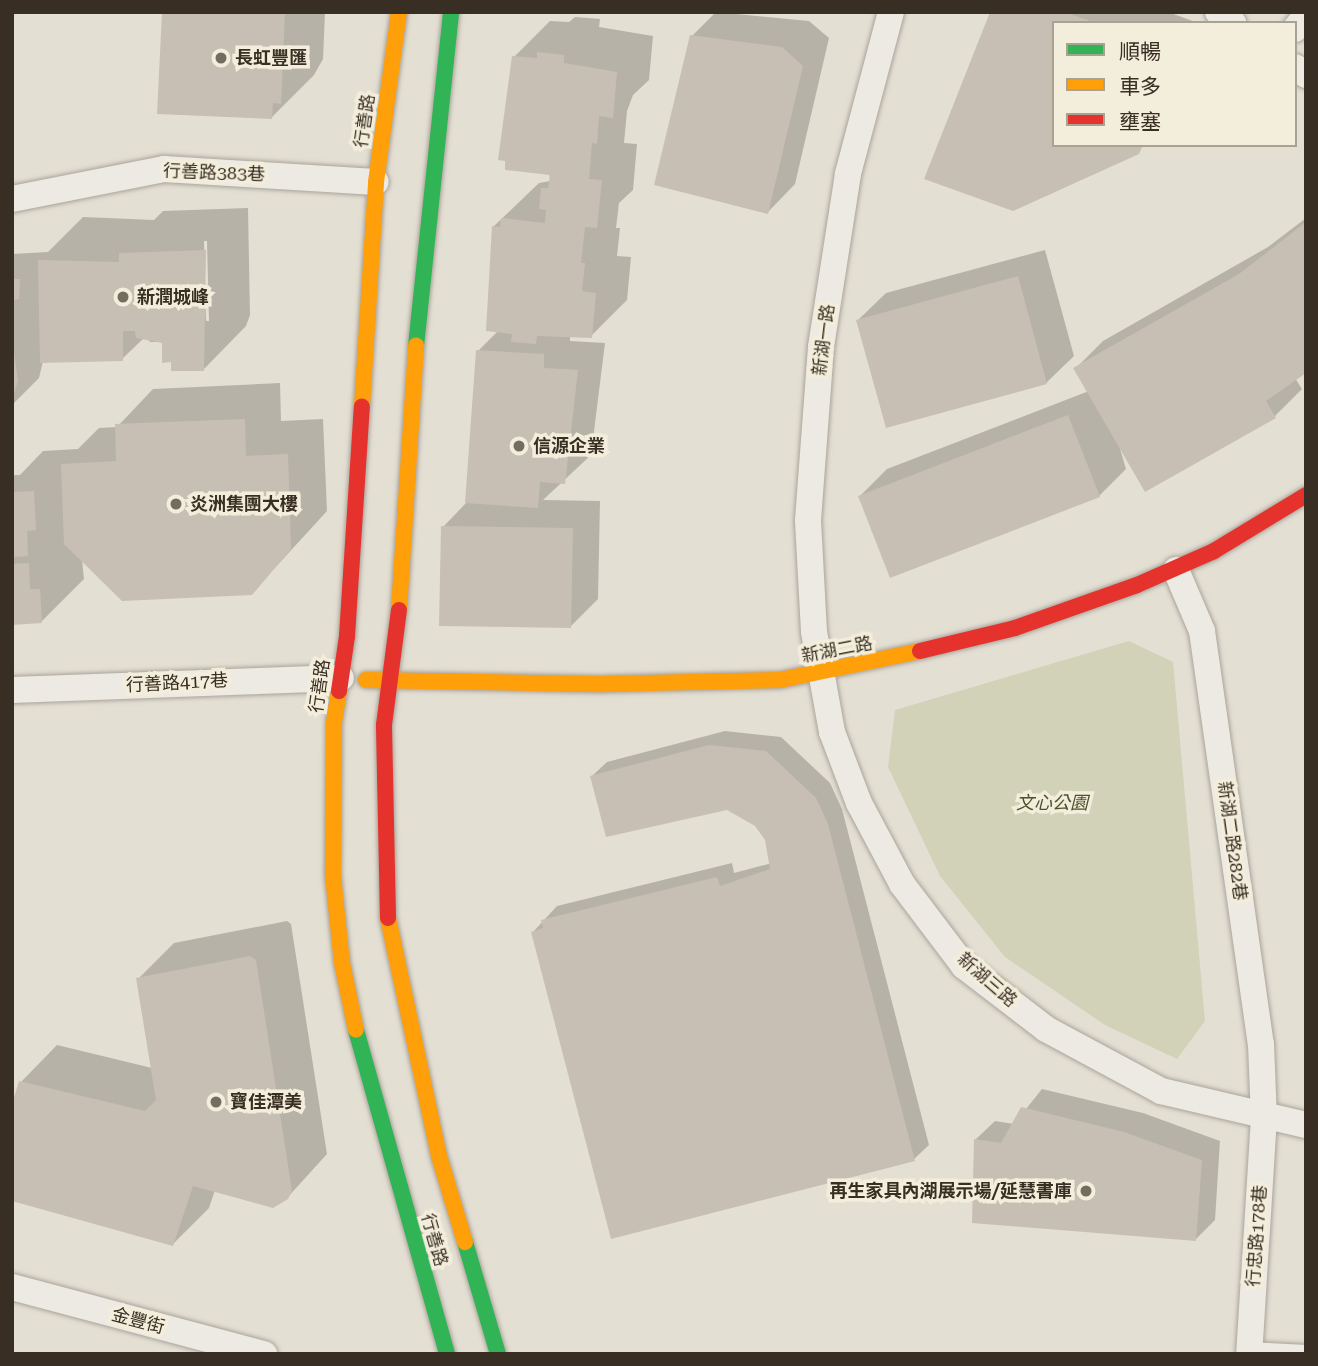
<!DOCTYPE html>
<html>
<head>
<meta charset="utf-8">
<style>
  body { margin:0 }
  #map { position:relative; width:1318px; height:1366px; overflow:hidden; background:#e4dfd3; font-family:"Roboto Serif","Noto Sans TC",serif }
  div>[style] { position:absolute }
  .green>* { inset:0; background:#d2d2b8 }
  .shadow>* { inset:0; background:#0003 }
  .building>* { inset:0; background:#c8bfb4 }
  .roads { filter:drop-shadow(0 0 2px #aaa49b) drop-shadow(0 0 2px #aaa49b) }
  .lane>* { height:12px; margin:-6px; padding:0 6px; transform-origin:6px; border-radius:6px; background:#edeae3 }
  .street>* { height:26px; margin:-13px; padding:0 13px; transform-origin:13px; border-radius:13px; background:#edeae3 }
  .fast>* { height:16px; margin:-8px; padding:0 8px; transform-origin:8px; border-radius:8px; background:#30b455 }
  .slow>* { height:16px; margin:-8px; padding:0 8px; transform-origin:8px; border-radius:8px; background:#ff9f0a }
  .jam>* { height:16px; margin:-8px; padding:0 8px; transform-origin:8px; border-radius:8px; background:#e5322d }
  .dots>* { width:19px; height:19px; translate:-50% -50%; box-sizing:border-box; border:4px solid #f3eddb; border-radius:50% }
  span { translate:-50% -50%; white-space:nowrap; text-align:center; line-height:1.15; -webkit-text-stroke:7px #f3eddb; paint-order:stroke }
  .poi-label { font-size:18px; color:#392e23; font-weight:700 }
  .left { translate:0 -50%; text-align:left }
  .right { translate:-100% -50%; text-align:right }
  .street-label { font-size:18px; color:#392e23 }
  .park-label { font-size:18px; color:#48532c; font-style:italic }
  .frame { position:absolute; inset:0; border:14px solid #392e23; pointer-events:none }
  .legend { position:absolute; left:1052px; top:21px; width:245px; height:126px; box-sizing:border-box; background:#f3eddb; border:2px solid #a9a191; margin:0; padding:9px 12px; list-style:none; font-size:21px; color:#392e23 }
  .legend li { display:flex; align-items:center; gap:14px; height:35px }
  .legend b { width:35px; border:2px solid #a9a191 }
</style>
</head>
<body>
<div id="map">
  <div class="green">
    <div style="clip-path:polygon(1129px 641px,1173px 662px,1205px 1021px,1177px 1059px,1105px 1025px,1005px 957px,940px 876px,888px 767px,895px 710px)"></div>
  </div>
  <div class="shadow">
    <div style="clip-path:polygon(163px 12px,325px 12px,323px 59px,314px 75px,271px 118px)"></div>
    <div style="clip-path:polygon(716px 12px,809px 21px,829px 38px,795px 184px,768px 212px,692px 36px)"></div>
    <div style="clip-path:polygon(992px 12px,1168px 12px,1198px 23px,1054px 23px,1054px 145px,1145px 145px,1013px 209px)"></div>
    <div style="clip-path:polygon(575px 17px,600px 19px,599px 27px,653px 36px,649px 80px,633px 95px,627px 111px,624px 143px,637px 144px,633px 190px,619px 203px,616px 228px,620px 228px,617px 256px,631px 257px,627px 300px,591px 336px,570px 335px,570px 341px,605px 343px,591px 455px,543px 500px,600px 501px,598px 599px,571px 626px,443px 527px,467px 502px,478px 351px,498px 331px,493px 227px,539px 183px,551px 181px,514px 57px,550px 21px,569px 22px)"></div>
    <div style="clip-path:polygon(evenodd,248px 208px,250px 315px,246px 326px,204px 369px,173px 360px,163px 342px,150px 342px,146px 336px,122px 359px,43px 361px,39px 378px,12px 405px,12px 254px,48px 252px,83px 217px,154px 220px,163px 211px,248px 208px,204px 241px,207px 241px,209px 321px,206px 321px,204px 241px)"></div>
    <div style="clip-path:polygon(1306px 218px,1306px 370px,1295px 378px,1302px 389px,1275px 416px,1119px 445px,1126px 469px,1099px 496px,860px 496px,887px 469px,1089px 391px,1076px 368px,1103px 341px,1268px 247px)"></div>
    <div style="clip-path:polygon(1045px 250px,1074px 356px,1046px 383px,858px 320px,886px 293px)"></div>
    <div style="clip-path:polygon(280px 383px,281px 421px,323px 419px,327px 511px,251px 594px,82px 560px,84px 579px,41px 622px,12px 623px,12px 475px,20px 475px,43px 451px,78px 449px,99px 428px,117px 427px,153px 389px)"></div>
    <div style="clip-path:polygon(725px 731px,781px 737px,830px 783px,842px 809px,929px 1145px,914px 1159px,533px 932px,557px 906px,732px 863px,734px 873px,772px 863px,767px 839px,756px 824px,727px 808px,592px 776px,607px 762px)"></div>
    <div style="clip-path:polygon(287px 921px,291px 924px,327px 1154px,287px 1198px,215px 1190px,209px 1208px,173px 1244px,21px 1082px,57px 1045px,152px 1068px,138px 979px,174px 943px)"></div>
    <div style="clip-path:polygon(1042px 1089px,1143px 1113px,1220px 1141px,1215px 1220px,1196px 1239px,975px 1140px,995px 1121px,1014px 1124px)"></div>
  </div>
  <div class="building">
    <div style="clip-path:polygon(162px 12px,285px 12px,281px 104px,273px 103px,272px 119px,157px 114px)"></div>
    <div style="clip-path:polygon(990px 12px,1064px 12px,1093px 22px,1054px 23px,1054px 145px,1143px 145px,1139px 154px,1013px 211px,924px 179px)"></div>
    <div style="clip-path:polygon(690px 35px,782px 47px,803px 66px,768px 214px,654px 185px)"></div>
    <div style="clip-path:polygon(537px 52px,564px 55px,564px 63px,617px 72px,613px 118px,599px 116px,597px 144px,592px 143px,589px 179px,602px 180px,597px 228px,585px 227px,581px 263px,585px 263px,582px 291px,596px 293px,592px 338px,537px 336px,536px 344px,511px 342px,512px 334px,486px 331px,492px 226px,500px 227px,501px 218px,545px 223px,546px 210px,539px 209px,541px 188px,548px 188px,550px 175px,505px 170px,505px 161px,498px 160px,512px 56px,537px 58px)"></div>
    <div style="clip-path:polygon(1306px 222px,1306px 373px,1266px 401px,1276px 418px,1145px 492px,1073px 368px,1239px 274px)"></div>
    <div style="clip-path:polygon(206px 250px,204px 371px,171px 371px,171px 362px,162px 363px,162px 343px,136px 338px,135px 331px,123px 331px,123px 361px,40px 363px,38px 260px,119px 262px,119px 253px)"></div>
    <div style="clip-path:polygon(1018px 276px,1047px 384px,886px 428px,856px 320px)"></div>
    <div style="clip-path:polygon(12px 279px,20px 279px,19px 299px,12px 300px)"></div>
    <div style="clip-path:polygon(12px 338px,18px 381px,13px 396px,12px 396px)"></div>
    <div style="clip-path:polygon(476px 350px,544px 354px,544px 368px,578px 370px,565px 484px,540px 482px,538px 508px,465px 503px)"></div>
    <div style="clip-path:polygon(1068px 415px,1100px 497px,890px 578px,858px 496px)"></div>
    <div style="clip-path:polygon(245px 419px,246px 456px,288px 454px,291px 549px,252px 595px,122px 601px,64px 544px,61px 464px,116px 461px,115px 424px)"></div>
    <div style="clip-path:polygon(34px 491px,36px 530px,27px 531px,28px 556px,12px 557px,12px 492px)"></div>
    <div style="clip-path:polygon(441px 526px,573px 528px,571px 628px,439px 626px)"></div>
    <div style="clip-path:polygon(29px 563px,30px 589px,40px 589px,42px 623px,12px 625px,12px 564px)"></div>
    <div style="clip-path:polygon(709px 745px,766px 751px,816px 798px,828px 824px,915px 1161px,611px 1239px,531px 932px,543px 928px,541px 920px,717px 877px,720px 886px,770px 869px,765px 840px,755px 826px,727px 810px,606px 837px,590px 776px)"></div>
    <div style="clip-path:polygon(250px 956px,256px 960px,292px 1191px,288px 1199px,273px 1208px,193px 1186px,173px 1246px,12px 1201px,12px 1104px,19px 1081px,145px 1111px,156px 1100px,136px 978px)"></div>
    <div style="clip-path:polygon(1021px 1107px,1124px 1132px,1202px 1160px,1196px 1241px,972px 1223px,974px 1139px,1001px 1143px)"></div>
  </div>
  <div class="roads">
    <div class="lane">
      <div style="left:1249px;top:1348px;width:57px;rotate:3deg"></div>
    </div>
    <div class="street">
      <div style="left:891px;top:12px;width:168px;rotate:104.9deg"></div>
      <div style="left:848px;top:174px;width:175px;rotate:98.9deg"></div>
      <div style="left:821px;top:347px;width:174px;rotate:94.3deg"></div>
      <div style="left:808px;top:521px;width:111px;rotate:86.9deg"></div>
      <div style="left:814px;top:632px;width:102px;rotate:79.8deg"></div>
      <div style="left:832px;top:732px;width:76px;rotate:69.2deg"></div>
      <div style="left:859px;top:803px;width:92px;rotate:62deg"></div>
      <div style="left:902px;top:884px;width:103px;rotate:52.9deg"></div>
      <div style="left:964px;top:966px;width:103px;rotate:37.5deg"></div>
      <div style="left:1046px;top:1029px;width:131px;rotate:28.3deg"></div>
      <div style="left:1161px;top:1091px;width:149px;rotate:13.2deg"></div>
      <div style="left:1218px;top:12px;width:19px;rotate:36deg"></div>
      <div style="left:1295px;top:29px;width:17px;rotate:-50deg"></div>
      <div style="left:1295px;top:67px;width:14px;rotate:36deg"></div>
      <div style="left:12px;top:199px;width:155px;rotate:-11.2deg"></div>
      <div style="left:164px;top:169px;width:212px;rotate:3.5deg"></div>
      <div style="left:1176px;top:570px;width:66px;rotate:66.9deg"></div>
      <div style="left:1202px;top:631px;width:417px;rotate:81.9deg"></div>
      <div style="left:1261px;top:1044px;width:74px;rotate:87.7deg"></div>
      <div style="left:1264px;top:1118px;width:236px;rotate:93.6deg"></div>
      <div style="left:12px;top:690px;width:329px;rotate:-2.1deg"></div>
      <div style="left:12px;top:1287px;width:261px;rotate:14.9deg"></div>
    </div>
    <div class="fast">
      <div style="left:416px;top:346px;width:336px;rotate:-84deg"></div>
      <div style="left:356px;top:1030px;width:337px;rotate:74.3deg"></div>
      <div style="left:465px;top:1242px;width:117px;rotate:73.6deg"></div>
    </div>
    <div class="slow">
      <div style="left:362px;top:406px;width:224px;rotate:-86.4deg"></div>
      <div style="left:376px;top:182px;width:172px;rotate:-82.3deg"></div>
      <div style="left:399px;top:610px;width:265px;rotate:-86.3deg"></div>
      <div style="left:366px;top:680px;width:238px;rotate:1deg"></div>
      <div style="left:604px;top:684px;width:176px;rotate:-1.3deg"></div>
      <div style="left:780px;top:680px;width:143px;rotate:-11.7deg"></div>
      <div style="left:339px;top:691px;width:32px;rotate:99deg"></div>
      <div style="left:334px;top:723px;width:153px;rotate:90.4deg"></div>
      <div style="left:333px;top:876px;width:87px;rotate:84.1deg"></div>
      <div style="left:342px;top:963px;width:68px;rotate:78.2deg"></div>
      <div style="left:388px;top:918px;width:243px;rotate:77.9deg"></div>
      <div style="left:439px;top:1156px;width:90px;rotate:73.2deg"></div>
    </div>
    <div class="jam">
      <div style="left:920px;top:651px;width:98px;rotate:-13.6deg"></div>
      <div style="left:1015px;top:628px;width:129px;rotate:-19.4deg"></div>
      <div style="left:1137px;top:585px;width:84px;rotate:-23.8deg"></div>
      <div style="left:1214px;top:551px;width:108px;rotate:-31.3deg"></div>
      <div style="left:339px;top:691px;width:56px;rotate:-81.7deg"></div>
      <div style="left:347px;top:636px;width:230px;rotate:-86.3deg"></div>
      <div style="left:388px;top:918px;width:193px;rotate:-91.2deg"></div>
      <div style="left:384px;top:725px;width:116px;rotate:-82.6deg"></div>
    </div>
  </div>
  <div class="dots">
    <div style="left:221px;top:58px;background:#756c61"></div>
    <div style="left:123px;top:297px;background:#756c61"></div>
    <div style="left:519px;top:446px;background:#756c61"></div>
    <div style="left:176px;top:504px;background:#756c61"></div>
    <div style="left:216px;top:1102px;background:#756c61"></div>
    <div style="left:1086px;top:1191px;background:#756c61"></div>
  </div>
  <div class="poi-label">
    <span class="left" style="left:235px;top:58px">長虹豐匯</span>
    <span class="left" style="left:137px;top:297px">新潤城峰</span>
    <span class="left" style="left:533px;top:446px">信源企業</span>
    <span class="left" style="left:190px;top:504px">炎洲集團大樓</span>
    <span class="left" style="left:230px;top:1102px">寶佳潭美</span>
    <span class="right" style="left:1072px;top:1191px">再生家具內湖展示場/延慧書庫</span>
  </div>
  <div class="street-label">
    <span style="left:365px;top:121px;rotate:-82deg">行善路</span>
    <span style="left:214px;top:173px;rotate:2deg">行善路383巷</span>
    <span style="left:824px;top:340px;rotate:-83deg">新湖一路</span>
    <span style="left:837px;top:650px;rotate:-11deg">新湖二路</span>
    <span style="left:177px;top:683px;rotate:-3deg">行善路417巷</span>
    <span style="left:320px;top:686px;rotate:-82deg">行善路</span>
    <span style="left:1232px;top:841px;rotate:82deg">新湖二路282巷</span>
    <span style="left:987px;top:980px;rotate:41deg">新湖三路</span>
    <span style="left:1257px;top:1236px;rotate:-86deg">行忠路178巷</span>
    <span style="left:434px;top:1240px;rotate:74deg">行善路</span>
    <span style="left:138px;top:1321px;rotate:15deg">金豐街</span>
  </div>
  <div class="park-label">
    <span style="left:1052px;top:803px">文心公園</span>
  </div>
  <div class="frame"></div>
  <ul class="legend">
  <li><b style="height:9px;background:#30b455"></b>順暢</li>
  <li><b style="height:9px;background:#ff9f0a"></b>車多</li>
  <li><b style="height:9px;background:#e5322d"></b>壅塞</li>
  </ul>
</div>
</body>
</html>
